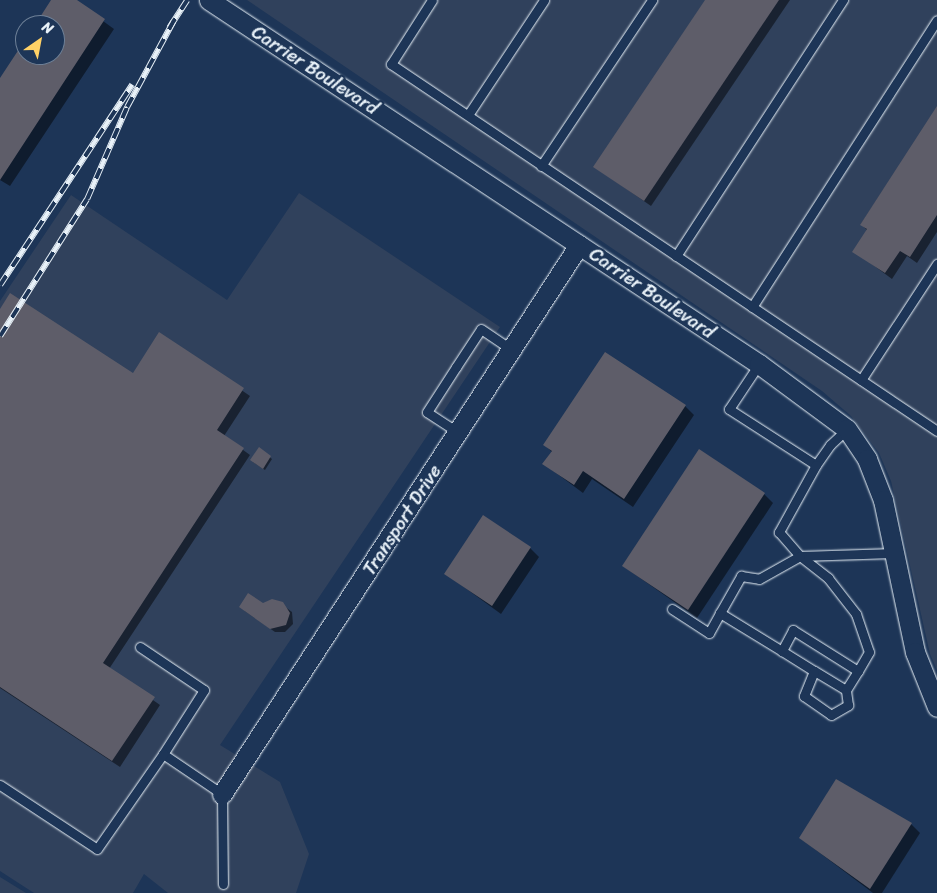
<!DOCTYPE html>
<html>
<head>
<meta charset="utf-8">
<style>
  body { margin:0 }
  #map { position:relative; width:937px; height:893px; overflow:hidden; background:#1d3557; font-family:Sriracha,sans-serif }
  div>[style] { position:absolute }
  .built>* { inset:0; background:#30415c }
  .shadow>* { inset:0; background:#0007 }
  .building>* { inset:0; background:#5e5d69 }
  .roads { filter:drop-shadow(0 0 1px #e8f1f8) drop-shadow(0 0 1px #e8f1f8) }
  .service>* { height:9px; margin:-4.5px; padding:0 4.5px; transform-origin:4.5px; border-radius:4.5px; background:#1d3557 }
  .minor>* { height:19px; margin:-9.5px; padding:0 9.5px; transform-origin:9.5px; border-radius:9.5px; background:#1d3557 }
  .rail>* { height:5.5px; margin-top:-2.75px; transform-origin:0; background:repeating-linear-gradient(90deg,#1d3557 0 11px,#e8f1f8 0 22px); box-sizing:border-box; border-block:1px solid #e8f1f8 }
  span { translate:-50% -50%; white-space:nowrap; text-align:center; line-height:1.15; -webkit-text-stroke:5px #1d3557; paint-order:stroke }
  .street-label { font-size:19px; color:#e8f1f8 }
  .north { position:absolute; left:15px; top:15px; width:50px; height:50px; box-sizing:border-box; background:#1d3557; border:1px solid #6e8097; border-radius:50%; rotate:33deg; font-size:14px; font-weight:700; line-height:20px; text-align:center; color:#e8f1f8 }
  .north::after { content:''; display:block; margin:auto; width:18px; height:22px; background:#ffd166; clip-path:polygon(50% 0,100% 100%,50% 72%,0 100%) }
</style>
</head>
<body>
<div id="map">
  <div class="built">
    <div style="clip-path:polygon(247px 0,937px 0,937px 670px,930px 654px,891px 481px,879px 453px,851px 416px,822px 391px)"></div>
    <div style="clip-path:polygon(299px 193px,500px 327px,220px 745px,280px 782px,309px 854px,296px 893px,168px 893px,144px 874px,133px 893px,34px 893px,0 871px,0 301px,71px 195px,227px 300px)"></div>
    <div style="clip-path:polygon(0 877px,26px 893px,0 893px)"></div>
  </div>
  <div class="shadow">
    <div style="clip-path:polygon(53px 0,74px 0,114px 29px,10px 186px,0 180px,0 80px,25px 42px,25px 55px,55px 55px,55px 25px,36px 25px)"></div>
    <div style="clip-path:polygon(707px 0,790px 0,651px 206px,595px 167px)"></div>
    <div style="clip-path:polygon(937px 108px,937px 232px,917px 263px,907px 256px,892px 279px,854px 251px,867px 230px,861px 224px)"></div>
    <div style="clip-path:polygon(0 311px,133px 375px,160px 334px,250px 396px,224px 436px,250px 455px,109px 669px,160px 705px,120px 767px,0 688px)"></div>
    <div style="clip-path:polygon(685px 406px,694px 415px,633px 507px,592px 479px,583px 493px,544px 464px,552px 452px,545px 445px)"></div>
    <div style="clip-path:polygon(259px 449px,272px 459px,265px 470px,253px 462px)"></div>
    <div style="clip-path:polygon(764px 494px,773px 503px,697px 618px,623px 566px)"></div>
    <div style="clip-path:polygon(530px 548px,539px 557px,501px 614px,446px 574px)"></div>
    <div style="clip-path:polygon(277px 601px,292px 612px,293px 624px,285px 632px,275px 632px,245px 611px)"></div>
    <div style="clip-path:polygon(911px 824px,920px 833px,882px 893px,873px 893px,800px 838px)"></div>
  </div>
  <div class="building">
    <div style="clip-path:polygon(51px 0,77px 0,105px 19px,0 180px,0 78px,25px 40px,25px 55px,55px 55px,55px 25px,35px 25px)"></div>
    <div style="clip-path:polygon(705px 0,779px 0,644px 201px,593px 167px)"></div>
    <div style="clip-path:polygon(937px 106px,937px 215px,910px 257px,900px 251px,885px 273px,852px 252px,867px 229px,860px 225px)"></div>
    <div style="clip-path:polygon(10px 293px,133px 373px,159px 332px,244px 388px,217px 430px,244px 448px,103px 663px,155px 697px,112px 761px,0 687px,0 309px)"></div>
    <div style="clip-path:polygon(605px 352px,686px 405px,624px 499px,583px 471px,574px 485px,542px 464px,552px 451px,543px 445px)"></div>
    <div style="clip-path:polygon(259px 447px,271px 456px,263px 469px,250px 460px)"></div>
    <div style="clip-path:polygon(699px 449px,765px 493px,688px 610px,622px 566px)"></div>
    <div style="clip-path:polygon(483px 515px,531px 547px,492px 606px,444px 574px)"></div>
    <div style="clip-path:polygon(248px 593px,263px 603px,272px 599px,283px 602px,290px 613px,286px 625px,270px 629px,239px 607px)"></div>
    <div style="clip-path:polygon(836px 779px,912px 823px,870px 889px,799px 838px)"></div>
  </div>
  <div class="roads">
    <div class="service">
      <div style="left:432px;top:0;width:76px;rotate:122.6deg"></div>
      <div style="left:391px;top:64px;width:658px;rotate:33.91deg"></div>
      <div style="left:468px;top:115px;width:138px;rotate:-56.5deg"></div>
      <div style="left:541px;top:166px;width:200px;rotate:-56.2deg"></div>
      <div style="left:676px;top:256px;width:306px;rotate:-56.9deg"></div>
      <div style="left:752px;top:307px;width:341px;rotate:-57.2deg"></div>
      <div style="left:759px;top:364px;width:54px;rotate:123.7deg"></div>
      <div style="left:729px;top:409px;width:103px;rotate:32.8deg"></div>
      <div style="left:861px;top:380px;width:139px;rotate:-56.8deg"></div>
      <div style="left:847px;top:429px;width:23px;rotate:137deg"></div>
      <div style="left:830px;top:445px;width:24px;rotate:125deg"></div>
      <div style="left:816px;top:465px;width:77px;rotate:118.9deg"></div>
      <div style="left:779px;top:532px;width:32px;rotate:49deg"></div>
      <div style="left:800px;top:556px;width:94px;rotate:-1.8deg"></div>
      <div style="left:459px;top:433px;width:38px;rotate:-147deg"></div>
      <div style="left:427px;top:412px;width:54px;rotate:-57.2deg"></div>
      <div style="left:456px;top:367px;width:45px;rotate:-56.7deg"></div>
      <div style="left:481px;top:329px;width:37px;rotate:34deg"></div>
      <div style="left:800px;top:556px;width:36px;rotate:38deg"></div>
      <div style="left:828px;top:578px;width:46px;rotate:52.1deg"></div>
      <div style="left:856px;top:614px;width:40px;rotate:71.1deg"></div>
      <div style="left:869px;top:652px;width:22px;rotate:120deg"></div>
      <div style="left:858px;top:671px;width:77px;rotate:-147.8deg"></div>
      <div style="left:793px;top:630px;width:24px;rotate:118deg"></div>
      <div style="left:782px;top:651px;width:73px;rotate:-148.5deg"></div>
      <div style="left:720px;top:613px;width:43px;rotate:-60.4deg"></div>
      <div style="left:741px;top:576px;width:18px;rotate:9deg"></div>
      <div style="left:759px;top:579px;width:47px;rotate:-29.3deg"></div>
      <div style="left:672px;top:609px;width:44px;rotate:33deg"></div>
      <div style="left:709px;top:633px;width:23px;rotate:-61deg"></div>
      <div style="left:140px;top:647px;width:77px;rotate:33.9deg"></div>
      <div style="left:204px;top:690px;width:76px;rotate:122.6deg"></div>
      <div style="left:163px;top:754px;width:71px;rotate:34.1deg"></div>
      <div style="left:222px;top:794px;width:90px;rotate:89.4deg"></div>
      <div style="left:782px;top:651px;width:38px;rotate:32deg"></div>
      <div style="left:846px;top:690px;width:37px;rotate:-149deg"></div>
      <div style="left:814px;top:671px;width:27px;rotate:112deg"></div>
      <div style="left:804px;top:696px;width:33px;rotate:35deg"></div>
      <div style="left:831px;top:715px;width:20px;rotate:-30deg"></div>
      <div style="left:848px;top:705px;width:15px;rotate:-98deg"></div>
      <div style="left:846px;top:690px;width:22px;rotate:-58deg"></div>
      <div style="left:0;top:785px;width:116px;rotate:33.4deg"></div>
      <div style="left:97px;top:849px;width:116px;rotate:-55.2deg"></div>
    </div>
    <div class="minor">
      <div style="left:209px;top:0;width:660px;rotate:33.5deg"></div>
      <div style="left:759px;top:364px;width:109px;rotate:36.5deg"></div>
      <div style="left:847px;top:429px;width:36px;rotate:56deg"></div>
      <div style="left:867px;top:459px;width:44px;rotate:68.7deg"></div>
      <div style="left:883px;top:500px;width:155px;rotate:78.1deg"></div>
      <div style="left:915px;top:652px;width:59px;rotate:68.2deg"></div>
      <div style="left:222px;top:794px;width:655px;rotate:-56.97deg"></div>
    </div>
  </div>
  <div class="rail">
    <div style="left:169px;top:28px;width:33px;rotate:-57deg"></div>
    <div style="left:0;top:285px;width:240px;rotate:-56.6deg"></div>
    <div style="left:0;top:336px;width:162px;rotate:-57.6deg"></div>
    <div style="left:87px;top:199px;width:100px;rotate:-66.5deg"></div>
    <div style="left:127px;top:107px;width:97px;rotate:-61.6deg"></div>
  </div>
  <div class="street-label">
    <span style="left:315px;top:70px;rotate:33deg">Carrier Boulevard</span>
    <span style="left:652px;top:293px;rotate:34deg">Carrier Boulevard</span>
    <span style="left:402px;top:520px;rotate:-57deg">Transport Drive</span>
  </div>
  <div class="north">N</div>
</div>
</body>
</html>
